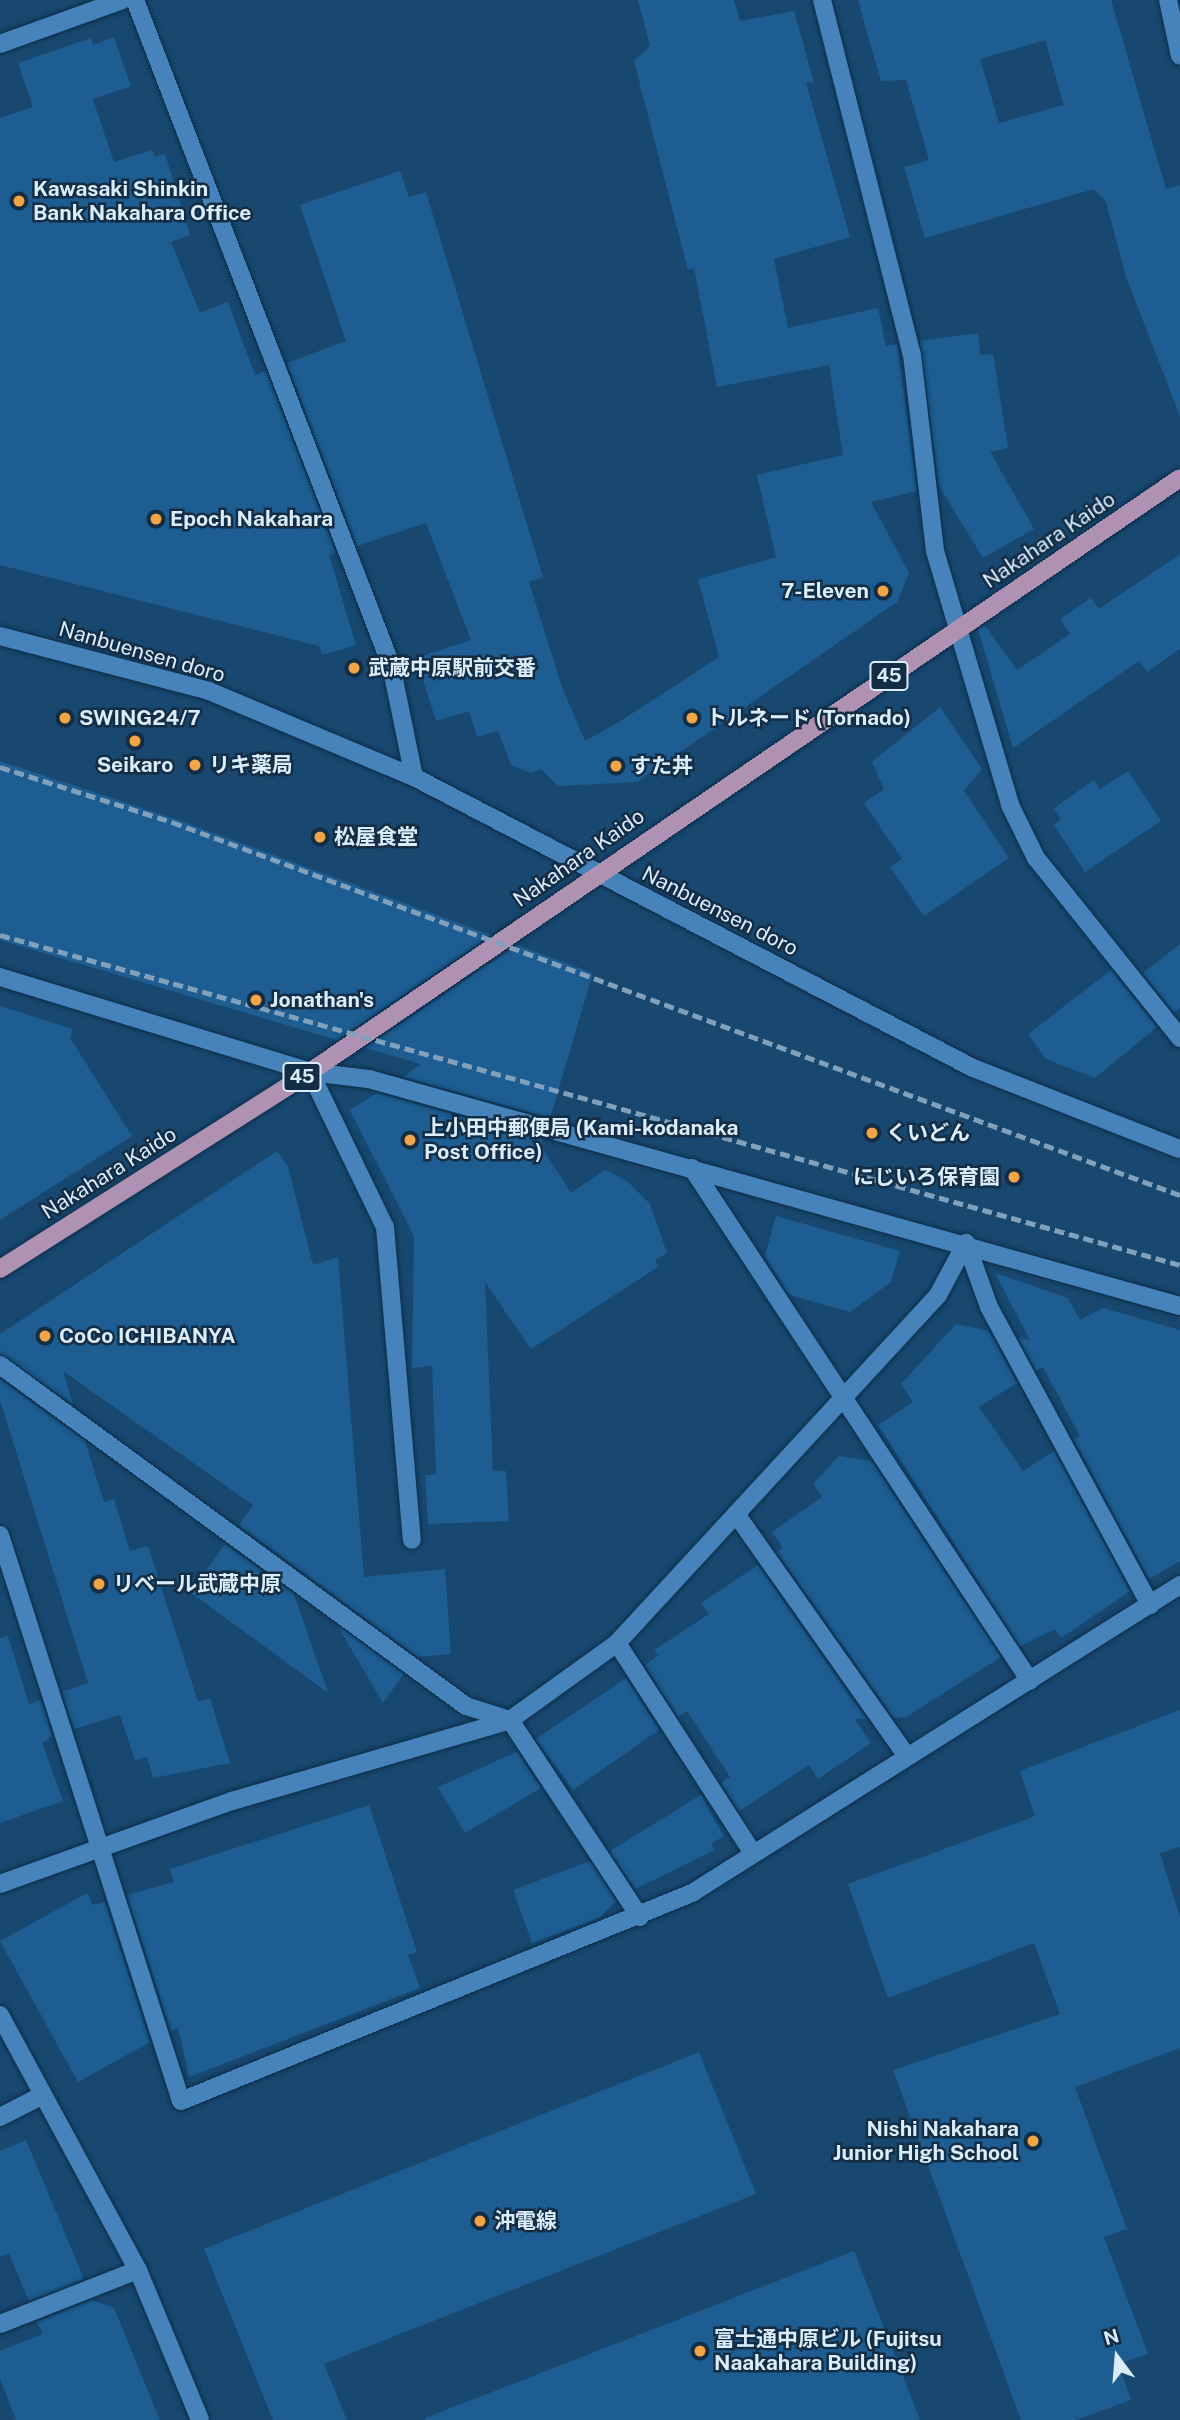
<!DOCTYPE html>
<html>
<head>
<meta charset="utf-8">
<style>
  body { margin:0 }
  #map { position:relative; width:1180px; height:2420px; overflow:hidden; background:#184870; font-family:"Public Sans","Noto Sans JP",sans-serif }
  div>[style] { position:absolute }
  .building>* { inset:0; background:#1d5d91 }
  .roads { filter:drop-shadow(0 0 2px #0c2d49) drop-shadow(0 0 2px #0c2d49) }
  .minor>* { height:18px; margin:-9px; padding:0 9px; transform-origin:9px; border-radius:9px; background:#4683ba }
  .major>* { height:18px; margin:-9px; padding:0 9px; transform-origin:9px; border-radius:9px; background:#af91b2 }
  .rail>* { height:5px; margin-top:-2.5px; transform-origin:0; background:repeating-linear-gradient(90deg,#80a0bc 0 10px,transparent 0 15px) }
  .dots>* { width:19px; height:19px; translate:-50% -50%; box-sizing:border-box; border:4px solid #132d44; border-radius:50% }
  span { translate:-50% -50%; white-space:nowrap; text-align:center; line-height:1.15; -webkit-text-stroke:5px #132d44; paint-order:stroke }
  .shield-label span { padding:2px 5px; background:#132d44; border:2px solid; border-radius:5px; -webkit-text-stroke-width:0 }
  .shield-label { font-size:19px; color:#daedff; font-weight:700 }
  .poi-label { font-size:21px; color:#daedff; font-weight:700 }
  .left { translate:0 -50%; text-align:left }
  .right { translate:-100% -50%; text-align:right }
  .street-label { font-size:21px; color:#daedff }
  .north { position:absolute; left:1082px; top:2322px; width:70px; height:70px; -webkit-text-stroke:5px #132d44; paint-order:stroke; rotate:344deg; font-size:19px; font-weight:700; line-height:28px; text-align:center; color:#daedff }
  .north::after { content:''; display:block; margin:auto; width:24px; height:32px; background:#daedff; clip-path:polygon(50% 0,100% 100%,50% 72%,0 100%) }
</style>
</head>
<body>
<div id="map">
  <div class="building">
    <div style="clip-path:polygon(638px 0,734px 0,740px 21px,794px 11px,814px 82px,806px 83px,850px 237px,774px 259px,788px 328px,878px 308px,886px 346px,897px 344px,917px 491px,871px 502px,909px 573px,897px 602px,637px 782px,558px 786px,541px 769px,531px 773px,511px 765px,498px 731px,477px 737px,469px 711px,436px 721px,416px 658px,471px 640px,426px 523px,357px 546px,287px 363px,346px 341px,300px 205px,400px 171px,409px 197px,426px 192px,543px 577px,529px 582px,562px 687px,585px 741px,619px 722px,719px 657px,698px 579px,776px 557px,757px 475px,843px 455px,829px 365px,717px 387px,694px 268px,688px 270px,634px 61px,650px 46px)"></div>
    <div style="clip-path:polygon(evenodd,858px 0,1111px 0,1166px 189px,1180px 185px,1180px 416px,1126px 277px,1106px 202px,1094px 189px,925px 238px,904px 167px,929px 160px,906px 80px,881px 81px,858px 0,1045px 40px,1064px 105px,999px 123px,980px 59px,1045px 40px)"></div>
    <div style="clip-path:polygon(114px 37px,131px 86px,93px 99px,114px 162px,152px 150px,155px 157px,165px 154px,190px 235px,171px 242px,200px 313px,228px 302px,255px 375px,266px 371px,336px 553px,329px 555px,356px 645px,322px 655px,319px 646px,0 565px,0 118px,33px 107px,18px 63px,91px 38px,93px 45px)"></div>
    <div style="clip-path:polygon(978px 333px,980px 355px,993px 354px,1008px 448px,990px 452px,1034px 529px,983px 558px,939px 486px,920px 341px)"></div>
    <div style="clip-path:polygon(1180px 554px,1180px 649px,1147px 672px,1139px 661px,1013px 748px,978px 629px,985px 625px,1017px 670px,1070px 634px,1060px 619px,1091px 598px,1099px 609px)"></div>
    <div style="clip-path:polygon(940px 707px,982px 769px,964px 791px,1009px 858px,924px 916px,890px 867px,902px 859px,864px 803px,884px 789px,872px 762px)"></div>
    <div style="clip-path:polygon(0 761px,181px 821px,491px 935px,337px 1040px,0 940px)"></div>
    <div style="clip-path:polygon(1128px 771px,1161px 821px,1085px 872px,1054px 825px,1061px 819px,1054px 808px,1094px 780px,1100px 789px)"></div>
    <div style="clip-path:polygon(1180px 944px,1180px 1008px,1174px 1013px,1143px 973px)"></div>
    <div style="clip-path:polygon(517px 945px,593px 973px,550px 1118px,403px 1077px,421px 1064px,365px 1048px)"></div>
    <div style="clip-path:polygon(1111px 970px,1157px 1027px,1095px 1078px,1046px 1059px,1028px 1034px)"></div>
    <div style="clip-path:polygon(0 1006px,73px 1029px,70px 1038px,132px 1136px,0 1220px)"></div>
    <div style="clip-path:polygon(377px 1093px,543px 1140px,541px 1146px,571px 1193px,605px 1170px,627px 1181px,650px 1204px,667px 1253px,655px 1260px,658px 1267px,531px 1349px,485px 1282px,493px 1471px,506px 1471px,509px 1521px,428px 1524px,425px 1475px,436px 1474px,432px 1366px,412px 1368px,414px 1236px,350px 1110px)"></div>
    <div style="clip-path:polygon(277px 1151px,288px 1167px,313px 1265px,338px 1257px,364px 1577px,445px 1569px,451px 1654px,418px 1657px,239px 1525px,253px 1505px,63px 1371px,73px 1404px,0 1354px,0 1334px)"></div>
    <div style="clip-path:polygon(776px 1216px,900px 1251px,891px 1282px,850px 1312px,789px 1295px,765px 1256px)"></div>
    <div style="clip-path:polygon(995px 1273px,1068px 1298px,1080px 1320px,1103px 1308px,1180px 1330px,1180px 1561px,1149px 1579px,1074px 1440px,1080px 1436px,1043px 1367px,1036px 1371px,1018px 1338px,1030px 1340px)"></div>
    <div style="clip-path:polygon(956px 1324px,989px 1331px,1017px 1383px,979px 1407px,1023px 1471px,1054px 1451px,1130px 1591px,1061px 1638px,1055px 1629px,1020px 1646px,878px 1425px,913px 1402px,901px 1384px)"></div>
    <div style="clip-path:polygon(0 1379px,85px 1441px,104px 1502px,114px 1499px,130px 1551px,148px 1546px,198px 1702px,210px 1698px,230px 1763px,153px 1778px,147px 1757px,135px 1760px,120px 1715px,74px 1729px,62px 1692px,88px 1683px,0 1400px)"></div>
    <div style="clip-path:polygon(839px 1456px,871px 1461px,1001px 1657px,906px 1717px,894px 1718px,777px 1552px,783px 1548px,772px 1532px,822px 1497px,813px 1484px)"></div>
    <div style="clip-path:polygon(225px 1544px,294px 1594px,328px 1693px,190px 1592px)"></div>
    <div style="clip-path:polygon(758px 1565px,866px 1719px,854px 1719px,871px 1743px,818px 1779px,809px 1765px,739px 1811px,721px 1783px,730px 1777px,687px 1711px,678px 1717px,645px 1665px,658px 1656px,654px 1650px,709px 1614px,701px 1603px)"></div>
    <div style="clip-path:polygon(337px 1625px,404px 1674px,383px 1703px)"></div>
    <div style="clip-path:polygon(8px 1636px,29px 1704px,41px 1700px,52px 1736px,42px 1743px,63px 1801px,0 1823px,0 1638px)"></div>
    <div style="clip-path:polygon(626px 1678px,659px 1730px,573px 1790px,536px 1739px)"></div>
    <div style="clip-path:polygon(1180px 1710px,1180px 1847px,1160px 1853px,1180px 1917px,1180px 2048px,1075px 2087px,1127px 2229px,1104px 2237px,1148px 2354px,1118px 2364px,1131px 2400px,1076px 2420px,1021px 2420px,893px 2070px,1060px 2014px,1034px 1943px,888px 1998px,848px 1884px,1035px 1816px,1020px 1771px)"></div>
    <div style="clip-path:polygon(517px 1752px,541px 1788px,465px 1833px,438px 1787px)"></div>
    <div style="clip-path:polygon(701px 1795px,724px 1836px,711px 1844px,715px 1850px,635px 1889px,610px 1851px)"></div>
    <div style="clip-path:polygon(369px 1805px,417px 1952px,408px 1955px,420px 1988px,189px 2077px,178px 2027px,171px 2031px,127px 1895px,174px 1882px,170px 1869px)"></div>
    <div style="clip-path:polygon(590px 1861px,616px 1901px,599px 1918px,532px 1943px,513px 1890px)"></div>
    <div style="clip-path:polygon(87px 1893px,93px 1905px,105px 1902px,150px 2042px,78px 2082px,0 1941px)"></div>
    <div style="clip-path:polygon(699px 2052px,756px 2194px,324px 2364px,347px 2420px,273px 2420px,204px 2249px)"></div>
    <div style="clip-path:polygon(26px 2140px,84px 2279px,29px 2301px,9px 2254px,0 2257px,0 2151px)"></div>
    <div style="clip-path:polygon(854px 2251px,920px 2420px,425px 2420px,425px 2418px)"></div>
    <div style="clip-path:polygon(92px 2300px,114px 2308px,160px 2420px,16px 2420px,0 2379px,0 2351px,43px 2334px,37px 2322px)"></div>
  </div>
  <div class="roads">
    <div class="minor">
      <div style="left:135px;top:0;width:713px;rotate:68.95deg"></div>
      <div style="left:391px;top:665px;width:114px;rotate:78.4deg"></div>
      <div style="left:822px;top:0;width:366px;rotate:75.8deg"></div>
      <div style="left:912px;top:355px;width:197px;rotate:83.3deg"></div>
      <div style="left:935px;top:551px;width:265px;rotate:73.5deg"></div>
      <div style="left:1010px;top:805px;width:59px;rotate:63.9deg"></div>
      <div style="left:1036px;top:858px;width:231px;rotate:51.3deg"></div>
      <div style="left:1168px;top:0;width:57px;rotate:77.9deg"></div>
      <div style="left:0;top:44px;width:130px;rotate:-19.8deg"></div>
      <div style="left:0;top:636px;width:216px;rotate:14.7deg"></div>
      <div style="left:209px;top:691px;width:222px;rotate:22.8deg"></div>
      <div style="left:414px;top:777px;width:630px;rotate:27.5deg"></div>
      <div style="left:973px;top:1068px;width:222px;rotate:21.4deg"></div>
      <div style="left:0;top:977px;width:324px;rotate:17deg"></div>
      <div style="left:310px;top:1072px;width:59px;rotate:6.8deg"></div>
      <div style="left:369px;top:1079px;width:842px;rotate:15.64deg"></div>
      <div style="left:310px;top:1072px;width:172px;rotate:64.2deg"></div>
      <div style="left:385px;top:1227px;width:314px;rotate:85.1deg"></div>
      <div style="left:692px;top:1168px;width:614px;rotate:56.62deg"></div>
      <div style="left:966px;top:1243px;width:68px;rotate:70.2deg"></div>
      <div style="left:989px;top:1307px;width:339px;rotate:61.6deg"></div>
      <div style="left:0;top:1365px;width:577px;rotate:36.2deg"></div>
      <div style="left:466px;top:1706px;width:46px;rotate:17.7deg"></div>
      <div style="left:510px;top:1720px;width:236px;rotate:56.6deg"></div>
      <div style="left:736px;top:1514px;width:295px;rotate:54.8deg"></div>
      <div style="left:0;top:1535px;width:594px;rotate:72.27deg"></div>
      <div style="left:181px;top:2101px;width:552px;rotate:-22.15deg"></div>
      <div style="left:692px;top:1893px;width:577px;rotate:-32.26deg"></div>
      <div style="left:617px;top:1643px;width:249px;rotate:57.1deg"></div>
      <div style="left:0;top:1884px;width:246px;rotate:-19.7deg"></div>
      <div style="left:232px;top:1801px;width:290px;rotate:-16.2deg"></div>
      <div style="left:510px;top:1720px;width:132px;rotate:-35.7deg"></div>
      <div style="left:617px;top:1643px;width:473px;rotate:-47.3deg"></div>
      <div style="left:938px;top:1295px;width:59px;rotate:-61.7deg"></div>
      <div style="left:0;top:2015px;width:290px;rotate:61.6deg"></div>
      <div style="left:138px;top:2270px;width:162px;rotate:67.5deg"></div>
      <div style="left:0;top:2117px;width:48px;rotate:-27.1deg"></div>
      <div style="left:0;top:2324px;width:148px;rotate:-21.4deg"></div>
    </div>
    <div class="major">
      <div style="left:0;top:1269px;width:367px;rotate:-32.4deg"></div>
      <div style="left:310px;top:1072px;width:1053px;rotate:-34.32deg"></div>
    </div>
  </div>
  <div class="rail">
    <div style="left:0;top:767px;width:181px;rotate:17.7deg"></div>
    <div style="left:172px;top:822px;width:1075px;rotate:20.31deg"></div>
    <div style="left:0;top:935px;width:1225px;rotate:15.62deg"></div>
  </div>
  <div class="dots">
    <div style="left:19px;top:201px;background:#f4a443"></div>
    <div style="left:156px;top:519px;background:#f4a443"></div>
    <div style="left:883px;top:591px;background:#f4a443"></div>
    <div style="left:354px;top:668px;background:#f4a443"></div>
    <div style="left:65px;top:718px;background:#f4a443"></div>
    <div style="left:692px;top:718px;background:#f4a443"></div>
    <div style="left:135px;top:741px;background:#f4a443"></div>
    <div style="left:195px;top:765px;background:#f4a443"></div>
    <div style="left:616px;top:766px;background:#f4a443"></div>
    <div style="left:320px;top:837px;background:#f4a443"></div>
    <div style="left:256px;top:1000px;background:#f4a443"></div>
    <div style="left:872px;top:1133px;background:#f4a443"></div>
    <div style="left:410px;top:1140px;background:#f4a443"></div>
    <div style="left:1014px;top:1177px;background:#f4a443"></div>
    <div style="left:45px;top:1336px;background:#f4a443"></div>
    <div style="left:99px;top:1584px;background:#f4a443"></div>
    <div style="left:1033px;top:2141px;background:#f4a443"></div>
    <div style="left:480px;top:2221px;background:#f4a443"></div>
    <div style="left:700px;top:2351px;background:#f4a443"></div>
  </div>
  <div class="shield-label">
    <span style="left:889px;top:676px">45</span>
    <span style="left:302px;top:1077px">45</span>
  </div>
  <div class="poi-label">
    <span class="left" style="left:33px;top:201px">Kawasaki Shinkin<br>Bank Nakahara Office</span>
    <span class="left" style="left:170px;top:519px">Epoch Nakahara</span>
    <span class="right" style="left:869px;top:591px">7-Eleven</span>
    <span class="left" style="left:368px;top:668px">武蔵中原駅前交番</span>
    <span class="left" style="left:79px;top:718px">SWING24/7</span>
    <span class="left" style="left:706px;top:718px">トルネード (Tornado)</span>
    <span style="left:135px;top:765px">Seikaro</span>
    <span class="left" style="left:209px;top:765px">リキ薬局</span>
    <span class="left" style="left:630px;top:766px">すた丼</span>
    <span class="left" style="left:334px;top:837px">松屋食堂</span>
    <span class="left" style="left:270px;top:1000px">Jonathan's</span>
    <span class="left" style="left:424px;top:1140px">上小田中郵便局 (Kami-kodanaka<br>Post Office)</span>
    <span class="left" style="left:886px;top:1133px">くいどん</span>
    <span class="right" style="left:1000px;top:1177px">にじいろ保育園</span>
    <span class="left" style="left:59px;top:1336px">CoCo ICHIBANYA</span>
    <span class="left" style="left:113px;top:1584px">リベール武蔵中原</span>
    <span class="right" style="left:1019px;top:2141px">Nishi Nakahara<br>Junior High School</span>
    <span class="left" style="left:494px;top:2221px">沖電線</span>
    <span class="left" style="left:714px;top:2351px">富士通中原ビル (Fujitsu<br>Naakahara Building)</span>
  </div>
  <div class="street-label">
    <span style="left:1049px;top:540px;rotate:-34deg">Nakahara Kaido</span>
    <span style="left:142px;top:652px;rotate:16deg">Nanbuensen doro</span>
    <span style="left:579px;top:858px;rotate:-35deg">Nakahara Kaido</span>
    <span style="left:720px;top:911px;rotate:27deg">Nanbuensen doro</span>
    <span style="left:109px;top:1173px;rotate:-32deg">Nakahara Kaido</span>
  </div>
  <div class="north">N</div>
</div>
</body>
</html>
